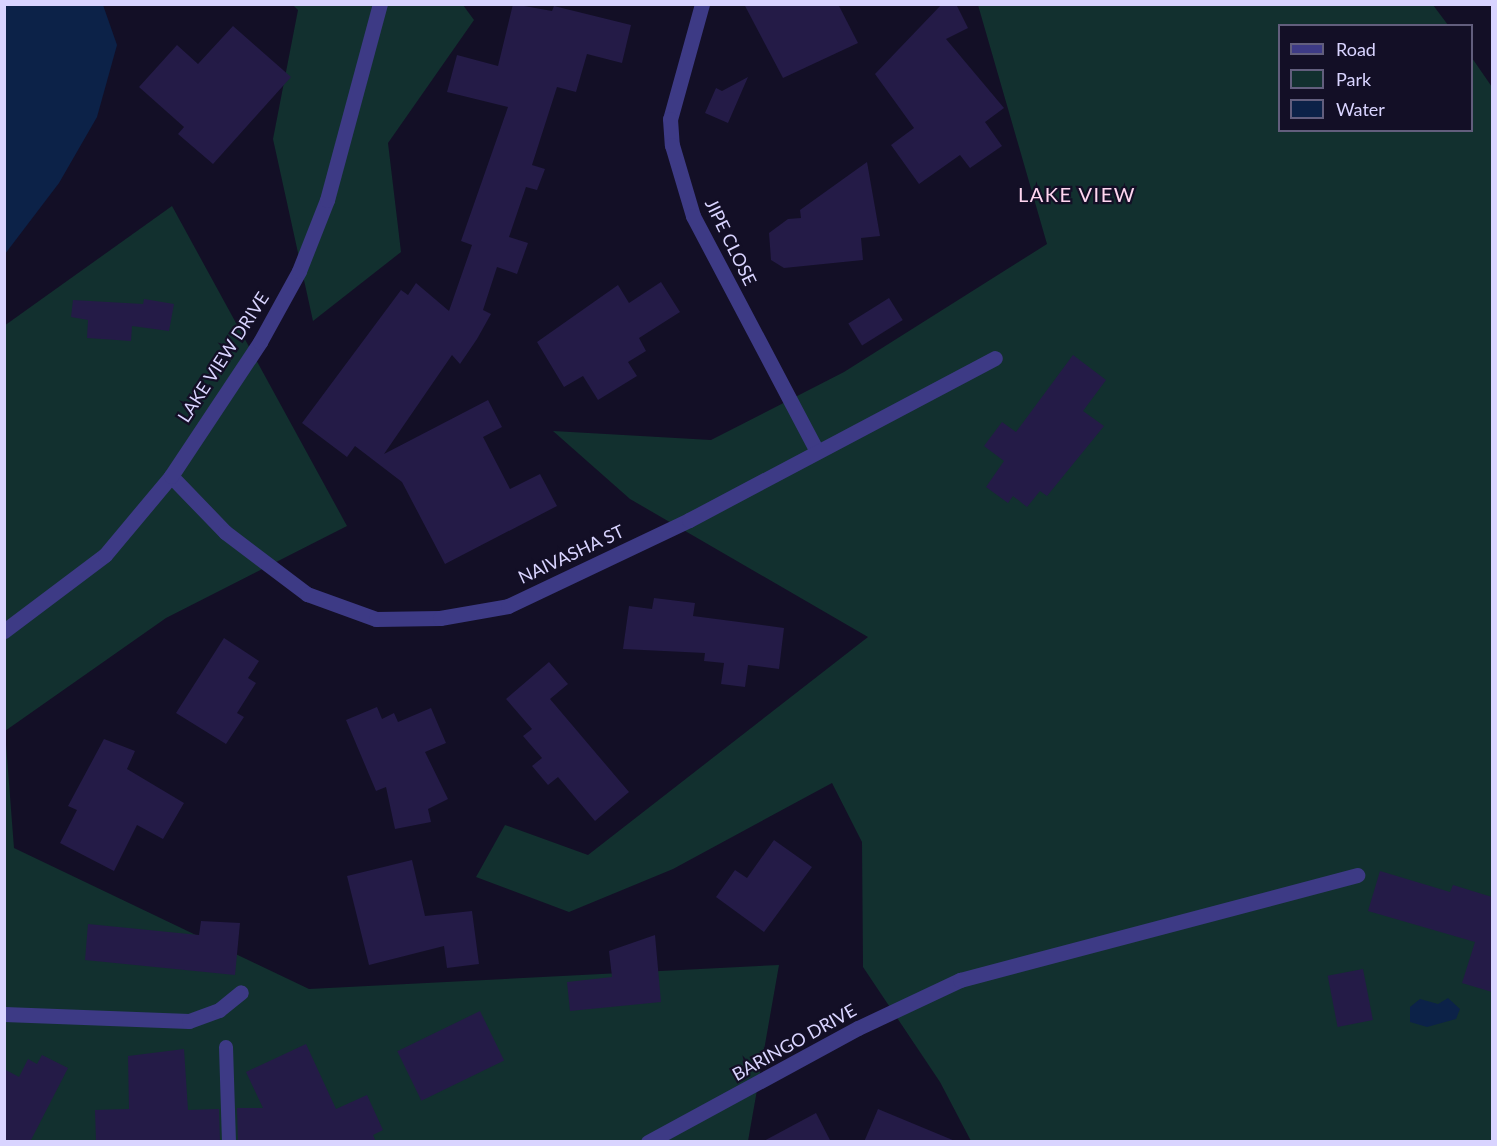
<!DOCTYPE html>
<html>
<head>
<meta charset="utf-8">
<style>
  body { margin:0 }
  #map { position:relative; width:1497px; height:1146px; overflow:hidden; background:#130f26; font-family:Lato,sans-serif }
  div>[style] { position:absolute }
  .green>* { inset:0; background:#12302f }
  .water>* { inset:0; background:#0c2248 }
  .building>* { inset:0; background:#241b47; transform-origin:0 0 }
  .service>* { height:14px; margin:-7px; padding:0 7px; transform-origin:7px; border-radius:7px; background:#3d3a85 }
  .minor>* { height:15px; margin:-7.5px; padding:0 7.5px; transform-origin:7.5px; border-radius:7.5px; background:#3d3a85 }
  span { translate:-50% -50%; white-space:nowrap; text-align:center; line-height:1.15; -webkit-text-stroke:4.5px #130f26; paint-order:stroke }
  .street-label { font-size:18px; color:#d9d4ff }
  .neighbourhood-label { font-size:20px; color:#ffd6f0; letter-spacing:1.5px }
  .frame { position:absolute; inset:0; border:6px solid #d9d4ff; pointer-events:none }
  .legend { position:absolute; left:1278px; top:24px; width:195px; height:108px; box-sizing:border-box; background:#130f26; border:2px solid #625e7d; margin:0; padding:8px 10px; list-style:none; font-size:18px; color:#d9d4ff }
  .legend li { display:flex; align-items:center; gap:12px; height:30px }
  .legend b { width:30px; border:2px solid #625e7d }
</style>
</head>
<body>
<div id="map">
  <div class="green">
    <i style="clip-path:polygon(293px 5px,463px 5px,474px 20px,388px 143px,401px 252px,313px 321px,273px 139px,298px 10px)"></i>
    <i style="clip-path:polygon(978px 5px,1433px 5px,1448px 25px,1280px 26px,1280px 130px,1472px 130px,1472px 58px,1492px 87px,1492px 1141px,971px 1141px,940px 1082px,863px 967px,862px 842px,832px 783px,673px 869px,569px 912px,476px 877px,505px 825px,588px 855px,868px 637px,630px 499px,553px 431px,711px 440px,844px 372px,1047px 244px)"></i>
    <i style="clip-path:polygon(172px 206px,347px 526px,166px 618px,5px 731px,14px 848px,309px 989px,779px 965px,748px 1141px,5px 1141px,4px 326px)"></i>
  </div>
  <div class="water">
    <i style="clip-path:polygon(5px 4px,103px 5px,117px 45px,97px 117px,59px 183px,5px 254px)"></i>
    <i style="clip-path:polygon(1448px 998px,1460px 1009px,1456px 1019px,1427px 1027px,1410px 1022px,1410px 1007px,1420px 999px,1438px 1004px)"></i>
  </div>
  <div class="building">
    <i style="clip-path:polygon(513px 4px,552px 11px,554px 6px,631px 25px,622px 63px,587px 54px,576px 92px,557px 87px,532px 165px,545px 169px,537px 190px,526px 187px,509px 237px,528px 243px,517px 274px,497px 267px,483px 310px,491px 314px,477px 339px,460px 364px,452px 355px,384px 454px,488px 400px,502px 427px,483px 437px,510px 489px,540px 474px,557px 506px,445px 564px,402px 482px,355px 446px,347px 457px,302px 423px,401px 290px,408px 295px,416px 283px,449px 311px,472px 245px,461px 241px,508px 107px,447px 92px,457px 55px,498px 66px)"></i>
    <i style="clip-path:polygon(744px 4px,838px 4px,858px 43px,783px 78px)"></i>
    <i style="clip-path:polygon(942px 4px,956px 4px,968px 28px,946px 39px,1004px 108px,985px 122px,1002px 146px,970px 168px,960px 155px,919px 184px,891px 145px,914px 128px,875px 74px)"></i>
    <i style="clip-path:polygon(233px 26px,291px 77px,213px 164px,178px 134px,184px 127px,139px 87px,177px 45px,198px 64px)"></i>
    <i style="clip-path:polygon(748px 77px,728px 123px,705px 113px,716px 88px,722px 91px)"></i>
    <i style="clip-path:polygon(867px 162px,880px 236px,861px 238px,863px 260px,784px 268px,771px 260px,769px 233px,788px 219px,801px 218px,800px 210px)"></i>
    <i style="clip-path:polygon(661px 282px,680px 312px,639px 338px,646px 351px,628px 362px,637px 376px,598px 400px,583px 376px,564px 387px,537px 342px,618px 285px,629px 303px)"></i>
    <i style="left:889px;top:298px;width:26px;height:48px;rotate:58deg"></i>
    <i style="clip-path:polygon(144px 299px,174px 304px,169px 331px,132px 326px,131px 341px,87px 338px,88px 320px,71px 317px,73px 300px,143px 304px)"></i>
    <i style="clip-path:polygon(1073px 355px,1106px 380px,1083px 411px,1104px 426px,1047px 496px,1040px 491px,1027px 507px,1013px 496px,1008px 503px,986px 487px,1004px 461px,984px 446px,1002px 422px,1016px 432px)"></i>
    <i style="clip-path:polygon(654px 598px,695px 603px,693px 616px,784px 628px,779px 669px,748px 665px,745px 687px,721px 684px,724px 663px,704px 661px,705px 653px,623px 649px,629px 606px,652px 609px)"></i>
    <i style="clip-path:polygon(224px 638px,259px 661px,248px 678px,256px 683px,237px 713px,244px 717px,226px 744px,176px 713px)"></i>
    <i style="clip-path:polygon(549px 662px,568px 684px,550px 699px,629px 792px,595px 821px,558px 777px,548px 785px,532px 766px,542px 758px,523px 736px,532px 729px,506px 699px)"></i>
    <i style="clip-path:polygon(377px 707px,382px 719px,394px 713px,398px 722px,431px 708px,446px 743px,425px 752px,448px 799px,428px 809px,431px 822px,395px 829px,386px 787px,376px 791px,346px 720px)"></i>
    <i style="clip-path:polygon(104px 739px,135px 751px,127px 769px,184px 803px,163px 839px,137px 825px,114px 871px,60px 843px,77px 810px,68px 806px)"></i>
    <i style="clip-path:polygon(774px 840px,812px 867px,764px 932px,716px 897px,735px 870px,747px 878px)"></i>
    <i style="clip-path:polygon(412px 860px,425px 916px,472px 911px,479px 964px,447px 968px,444px 946px,369px 965px,347px 876px)"></i>
    <i style="clip-path:polygon(1380px 871px,1450px 892px,1453px 885px,1492px 897px,1492px 992px,1462px 983px,1475px 942px,1368px 911px)"></i>
    <i style="clip-path:polygon(201px 921px,240px 923px,235px 975px,85px 960px,88px 924px,199px 935px)"></i>
    <i style="clip-path:polygon(655px 935px,661px 1002px,570px 1011px,567px 982px,612px 977px,609px 951px)"></i>
    <i style="left:1363px;top:969px;width:52px;height:36px;rotate:79deg"></i>
    <i style="left:480px;top:1011px;width:55px;height:92px;rotate:64deg"></i>
    <i style="clip-path:polygon(306px 1044px,336px 1109px,367px 1095px,383px 1130px,373px 1135px,376px 1142px,238px 1142px,237px 1108px,263px 1108px,246px 1072px)"></i>
    <i style="clip-path:polygon(184px 1049px,188px 1110px,219px 1109px,220px 1142px,96px 1141px,95px 1110px,129px 1109px,128px 1056px)"></i>
    <i style="clip-path:polygon(42px 1055px,68px 1068px,30px 1142px,4px 1142px,4px 1069px,19px 1077px,28px 1059px,37px 1064px)"></i>
    <i style="clip-path:polygon(878px 1109px,955px 1141px,955px 1142px,864px 1142px)"></i>
    <i style="clip-path:polygon(816px 1113px,831px 1142px,762px 1142px)"></i>
  </div>
  <div class="service">
    <i style="left:226px;top:1047px;width:95px;rotate:88.2deg"></i>
  </div>
  <div class="minor">
    <i style="left:702px;top:4px;width:119px;rotate:105.5deg"></i>
    <i style="left:670px;top:119px;width:26px;rotate:86deg"></i>
    <i style="left:672px;top:145px;width:74px;rotate:73.5deg"></i>
    <i style="left:693px;top:216px;width:263px;rotate:62.2deg"></i>
    <i style="left:171px;top:476px;width:78px;rotate:46deg"></i>
    <i style="left:225px;top:532px;width:103px;rotate:37.1deg"></i>
    <i style="left:307px;top:594px;width:73px;rotate:19.9deg"></i>
    <i style="left:376px;top:619px;width:64px;rotate:-0.9deg"></i>
    <i style="left:440px;top:618px;width:69px;rotate:-10deg"></i>
    <i style="left:508px;top:606px;width:200px;rotate:-25.4deg"></i>
    <i style="left:689px;top:520px;width:346px;rotate:-27.9deg"></i>
    <i style="left:4px;top:631px;width:126px;rotate:-37deg"></i>
    <i style="left:105px;top:555px;width:103px;rotate:-50.1deg"></i>
    <i style="left:171px;top:476px;width:161px;rotate:-56.4deg"></i>
    <i style="left:260px;top:342px;width:81px;rotate:-61.2deg"></i>
    <i style="left:299px;top:271px;width:76px;rotate:-68.5deg"></i>
    <i style="left:327px;top:200px;width:203px;rotate:-74.9deg"></i>
    <i style="left:4px;top:1014px;width:185px;rotate:2.2deg"></i>
    <i style="left:189px;top:1021px;width:32px;rotate:-20deg"></i>
    <i style="left:219px;top:1010px;width:28px;rotate:-39deg"></i>
    <i style="left:648px;top:1142px;width:239px;rotate:-28.5deg"></i>
    <i style="left:858px;top:1028px;width:113px;rotate:-25.2deg"></i>
    <i style="left:960px;top:980px;width:411px;rotate:-14.8deg"></i>
  </div>
  <div class="street-label">
    <span style="left:731px;top:242px;rotate:64deg">JIPE CLOSE</span>
    <span style="left:223px;top:357px;rotate:-57deg">LAKE VIEW DRIVE</span>
    <span style="left:571px;top:554px;rotate:-25deg">NAIVASHA ST</span>
    <span style="left:794px;top:1042px;rotate:-29deg">BARINGO DRIVE</span>
  </div>
  <div class="neighbourhood-label">
    <span style="left:1077px;top:194px">LAKE VIEW</span>
  </div>
  <div class="frame"></div>
  <ul class="legend">
  <li><b style="height:8px;background:#3d3a85"></b>Road</li>
  <li><b style="height:16px;background:#12302f"></b>Park</li>
  <li><b style="height:16px;background:#0c2248"></b>Water</li>
  </ul>
</div>
</body>
</html>
